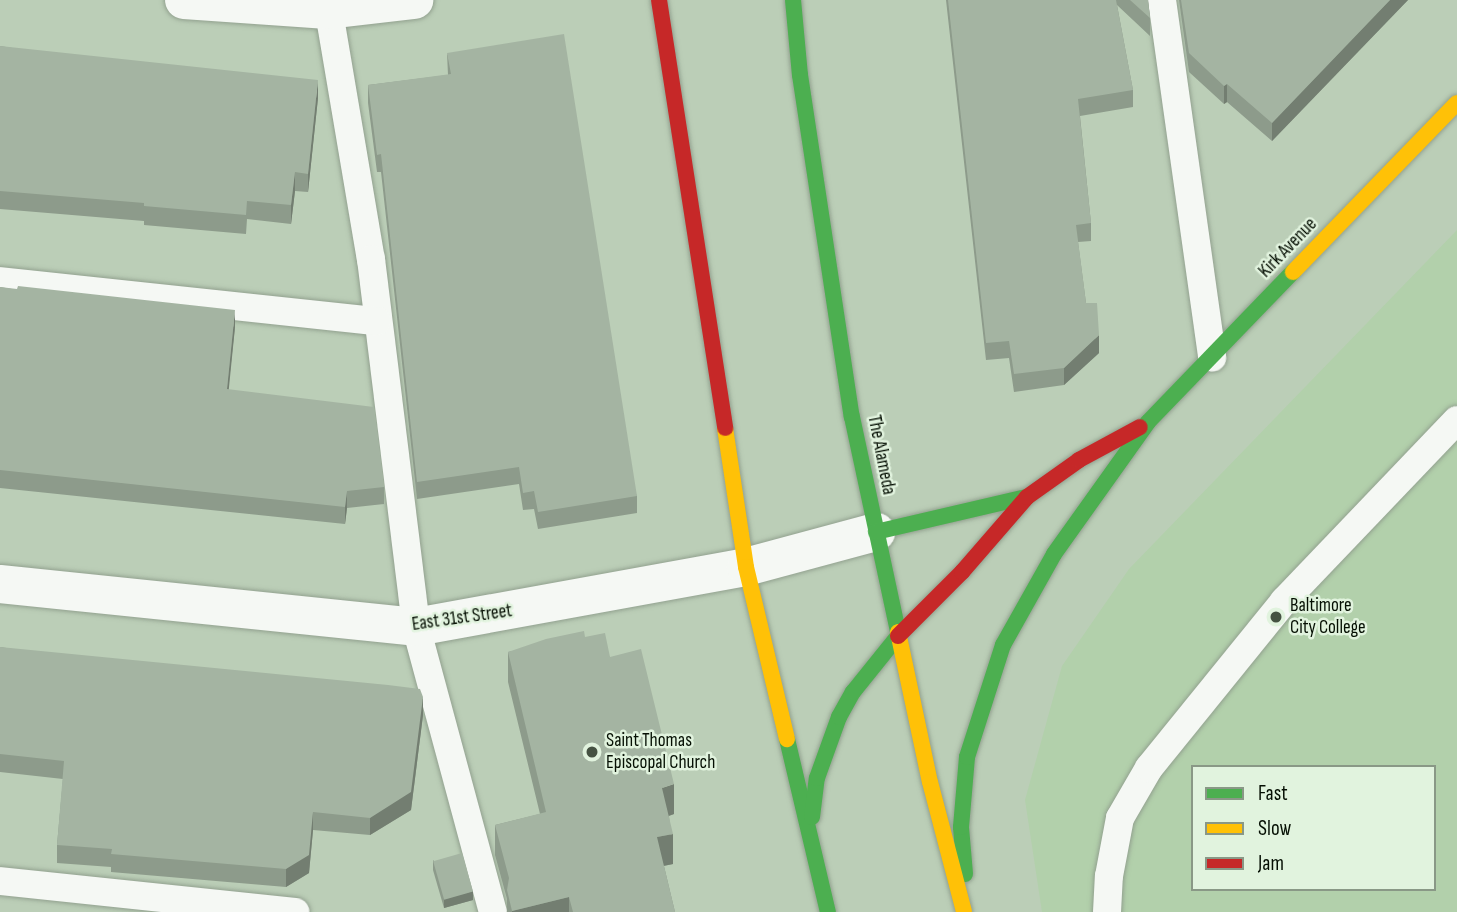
<!DOCTYPE html>
<html>
<head>
<meta charset="utf-8">
<style>
  body { margin:0 }
  #map { position:relative; width:1457px; height:912px; overflow:hidden; background:#bbceb7; font-family:"Sofia Sans Condensed",sans-serif }
  div>[style] { position:absolute }
  .built>* { inset:0; background:#b2d0ab }
  .roads { filter:drop-shadow(0 0 2px #92a18f) drop-shadow(0 0 2px #92a18f) }
  .lane>* { height:28px; margin:-14px; padding:0 14px; transform-origin:14px; border-radius:14px; background:#f5f8f4 }
  .street>* { height:38px; margin:-19px; padding:0 19px; transform-origin:19px; border-radius:19px; background:#f5f8f4 }
  .fast>* { height:16px; margin:-8px; padding:0 8px; transform-origin:8px; border-radius:8px; background:#4caf50 }
  .slow>* { height:16px; margin:-8px; padding:0 8px; transform-origin:8px; border-radius:8px; background:#ffc107 }
  .jam>* { height:16px; margin:-8px; padding:0 8px; transform-origin:8px; border-radius:8px; background:#c62828 }
  .wall>* { inset:0; background:#8d9b8b }
  .shaded-wall>* { inset:0; background:#737e71 }
  .building>* { inset:0; background:#a4b4a2; transform-origin:0 0 }
  .dots>* { width:19px; height:19px; translate:-50% -50%; box-sizing:border-box; border:4px solid #e1f3de; border-radius:50% }
  span { translate:-50% -50%; white-space:nowrap; text-align:center; line-height:1.15; -webkit-text-stroke:5px #e1f3de; paint-order:stroke }
  .street-label { font-size:19px; color:#050f03 }
  .poi-label { font-size:19px; color:#050f03 }
  .left { translate:0 -50%; text-align:left }
  .legend { position:absolute; left:1191px; top:765px; width:245px; height:126px; box-sizing:border-box; background:#e1f3de; border:2px solid #899886; margin:0; padding:9px 12px; list-style:none; font-size:21px; color:#050f03 }
  .legend li { display:flex; align-items:center; gap:14px; height:35px }
  .legend b { width:35px; border:2px solid #899886 }
</style>
</head>
<body>
<div id="map">
  <div class="built">
    <i style="clip-path:polygon(evenodd,1457px 230px,1457px 912px,1042px 912px,1025px 800px,1062px 666px,1129px 569px,1457px 230px,1193px 767px,1434px 767px,1434px 889px,1193px 889px,1193px 767px)"></i>
  </div>
  <div class="roads">
    <div class="lane">
      <i style="left:327px;top:0;width:263px;rotate:80.4deg"></i>
      <i style="left:371px;top:259px;width:371px;rotate:83deg"></i>
      <i style="left:416px;top:627px;width:295px;rotate:74.9deg"></i>
      <i style="left:1162px;top:0;width:361px;rotate:82deg"></i>
      <i style="left:0;top:281px;width:379px;rotate:6.1deg"></i>
      <i style="left:0;top:881px;width:297px;rotate:6deg"></i>
      <i style="left:1107px;top:912px;width:36px;rotate:-87deg"></i>
      <i style="left:1109px;top:876px;width:59px;rotate:-79.3deg"></i>
      <i style="left:1120px;top:818px;width:58px;rotate:-59.9deg"></i>
      <i style="left:1149px;top:768px;width:215px;rotate:-51deg"></i>
      <i style="left:1284px;top:601px;width:250px;rotate:-46.3deg"></i>
    </div>
    <div class="street">
      <i style="left:184px;top:0;width:144px;rotate:4deg"></i>
      <i style="left:328px;top:10px;width:87px;rotate:-6.6deg"></i>
      <i style="left:0;top:584px;width:418px;rotate:5.9deg"></i>
      <i style="left:416px;top:627px;width:335px;rotate:-10.3deg"></i>
      <i style="left:746px;top:567px;width:135px;rotate:-15.1deg"></i>
    </div>
    <div class="fast">
      <i style="left:793px;top:0;width:75px;rotate:84.7deg"></i>
      <i style="left:800px;top:75px;width:346px;rotate:81.4deg"></i>
      <i style="left:852px;top:417px;width:220px;rotate:77.9deg"></i>
      <i style="left:876px;top:532px;width:155px;rotate:-13.1deg"></i>
      <i style="left:787px;top:739px;width:178px;rotate:76.7deg"></i>
      <i style="left:812px;top:817px;width:39px;rotate:-83deg"></i>
      <i style="left:817px;top:778px;width:65px;rotate:-70.2deg"></i>
      <i style="left:839px;top:717px;width:29px;rotate:-61deg"></i>
      <i style="left:853px;top:692px;width:72px;rotate:-51.2deg"></i>
      <i style="left:965px;top:874px;width:47px;rotate:-94.9deg"></i>
      <i style="left:961px;top:827px;width:70px;rotate:-85.1deg"></i>
      <i style="left:967px;top:757px;width:118px;rotate:-72.2deg"></i>
      <i style="left:1003px;top:645px;width:104px;rotate:-60.7deg"></i>
      <i style="left:1054px;top:554px;width:162px;rotate:-54.5deg"></i>
      <i style="left:1148px;top:422px;width:209px;rotate:-46deg"></i>
    </div>
    <div class="slow">
      <i style="left:1293px;top:272px;width:235px;rotate:-45.9deg"></i>
      <i style="left:725px;top:428px;width:141px;rotate:81.4deg"></i>
      <i style="left:746px;top:567px;width:177px;rotate:76.6deg"></i>
      <i style="left:898px;top:632px;width:153px;rotate:78deg"></i>
      <i style="left:930px;top:782px;width:134px;rotate:75.3deg"></i>
    </div>
    <div class="jam">
      <i style="left:659px;top:0;width:433px;rotate:81.2deg"></i>
      <i style="left:898px;top:636px;width:91px;rotate:-45deg"></i>
      <i style="left:962px;top:572px;width:99px;rotate:-49.1deg"></i>
      <i style="left:1027px;top:497px;width:64px;rotate:-35.4deg"></i>
      <i style="left:1079px;top:460px;width:69px;rotate:-28.4deg"></i>
    </div>
  </div>
  <div class="wall">
    <i style="clip-path:polygon(946px 0,1148px 0,1150px 18px,1150px 36px,1117px 5px,1133px 90px,1133px 107px,1080px 116px,1091px 223px,1091px 241px,1078px 242px,1086px 303px,1099px 353px,1064px 385px,1014px 392px,1009px 358px,986px 360px)"></i>
    <i style="clip-path:polygon(1179px 0,1408px 0,1272px 141px,1227px 102px,1224px 104px,1189px 72px)"></i>
    <i style="clip-path:polygon(0 46px,318px 98px,308px 192px,295px 191px,291px 224px,247px 219px,246px 234px,144px 225px,144px 221px,0 209px)"></i>
    <i style="clip-path:polygon(447px 53px,637px 496px,637px 513px,538px 529px,534px 509px,523px 510px,519px 484px,417px 499px,381px 172px,377px 172px,368px 103px,368px 85px,448px 75px)"></i>
    <i style="clip-path:polygon(0 287px,235px 327px,228px 390px,384px 487px,384px 504px,347px 508px,345px 524px,0 488px)"></i>
    <i style="clip-path:polygon(585px 637px,610px 657px,674px 814px,669px 816px,673px 864px,664px 866px,675px 912px,507px 912px,507px 899px,495px 855px,495px 825px,540px 814px,508px 682px,508px 652px)"></i>
    <i style="clip-path:polygon(0 647px,423px 715px,411px 810px,370px 835px,313px 830px,309px 873px,286px 887px,111px 872px,111px 867px,57px 863px,57px 845px,63px 779px,0 772px)"></i>
    <i style="clip-path:polygon(433px 860px,473px 900px,444px 908px,433px 870px)"></i>
  </div>
  <div class="shaded-wall">
    <i style="clip-path:polygon(1390px 0,1408px 0,1272px 141px,1272px 123px)"></i>
    <i style="clip-path:polygon(318px 80px,318px 98px,308px 192px,308px 174px)"></i>
    <i style="clip-path:polygon(1227px 84px,1227px 102px,1224px 104px,1224px 86px)"></i>
    <i style="clip-path:polygon(295px 172px,295px 191px,291px 224px,291px 205px)"></i>
    <i style="clip-path:polygon(235px 310px,235px 327px,227px 407px,227px 389px)"></i>
    <i style="clip-path:polygon(1099px 335px,1099px 353px,1064px 385px,1064px 368px)"></i>
    <i style="clip-path:polygon(347px 491px,347px 508px,345px 524px,345px 507px)"></i>
    <i style="clip-path:polygon(423px 697px,423px 715px,411px 810px,370px 835px,370px 818px)"></i>
    <i style="clip-path:polygon(674px 784px,674px 814px,662px 818px,662px 788px)"></i>
    <i style="clip-path:polygon(313px 812px,313px 830px,309px 873px,286px 887px,286px 869px)"></i>
    <i style="clip-path:polygon(673px 834px,673px 864px,657px 867px,657px 837px)"></i>
    <i style="clip-path:polygon(473px 891px,473px 900px,444px 908px,444px 898px)"></i>
    <i style="clip-path:polygon(569px 897px,569px 912px,512px 912px,512px 911px)"></i>
  </div>
  <div class="building">
    <i style="clip-path:polygon(948px 0,1116px 0,1133px 90px,1078px 99px,1091px 223px,1076px 225px,1086px 303px,1097px 303px,1099px 335px,1064px 368px,1014px 374px,1009px 341px,986px 343px)"></i>
    <i style="clip-path:polygon(1130px 0,1148px 0,1150px 18px)"></i>
    <i style="clip-path:polygon(1181px 0,1390px 0,1272px 123px,1227px 84px,1224px 86px,1189px 53px)"></i>
    <i style="clip-path:polygon(564px 34px,637px 496px,538px 512px,534px 491px,523px 493px,519px 467px,417px 482px,381px 154px,377px 155px,368px 85px,451px 74px,447px 53px)"></i>
    <i style="clip-path:polygon(0 46px,318px 80px,308px 174px,295px 172px,291px 205px,247px 201px,246px 215px,144px 206px,144px 203px,0 191px)"></i>
    <i style="clip-path:polygon(18px 286px,235px 310px,227px 389px,374px 407px,384px 487px,347px 491px,345px 507px,0 470px,0 287px,17px 289px)"></i>
    <i style="clip-path:polygon(584px 631px,585px 637px,605px 633px,610px 657px,641px 649px,674px 784px,662px 788px,673px 834px,657px 837px,675px 912px,573px 912px,569px 897px,512px 911px,507px 890px,509px 878px,495px 825px,546px 812px,508px 652px,546px 639px)"></i>
    <i style="clip-path:polygon(0 647px,388px 685px,420px 689px,423px 697px,411px 792px,370px 818px,313px 812px,309px 855px,286px 869px,111px 854px,112px 849px,57px 845px,64px 761px,0 754px)"></i>
    <i style="left:462px;top:853px;width:40px;height:30px;rotate:74deg"></i>
  </div>
  <div class="dots">
    <i style="left:1276px;top:617px;background:#455242"></i>
    <i style="left:592px;top:752px;background:#455242"></i>
  </div>
  <div class="street-label">
    <span style="left:1288px;top:248px;rotate:-46deg">Kirk Avenue</span>
    <span style="left:881px;top:455px;rotate:79deg">The Alameda</span>
    <span style="left:462px;top:618px;rotate:-8deg">East 31st Street</span>
  </div>
  <div class="poi-label">
    <span class="left" style="left:1290px;top:617px">Baltimore<br>City College</span>
    <span class="left" style="left:606px;top:752px">Saint Thomas<br>Episcopal Church</span>
  </div>
  <ul class="legend">
  <li><b style="height:9px;background:#4caf50"></b>Fast</li>
  <li><b style="height:9px;background:#ffc107"></b>Slow</li>
  <li><b style="height:9px;background:#c62828"></b>Jam</li>
  </ul>
</div>
</body>
</html>
